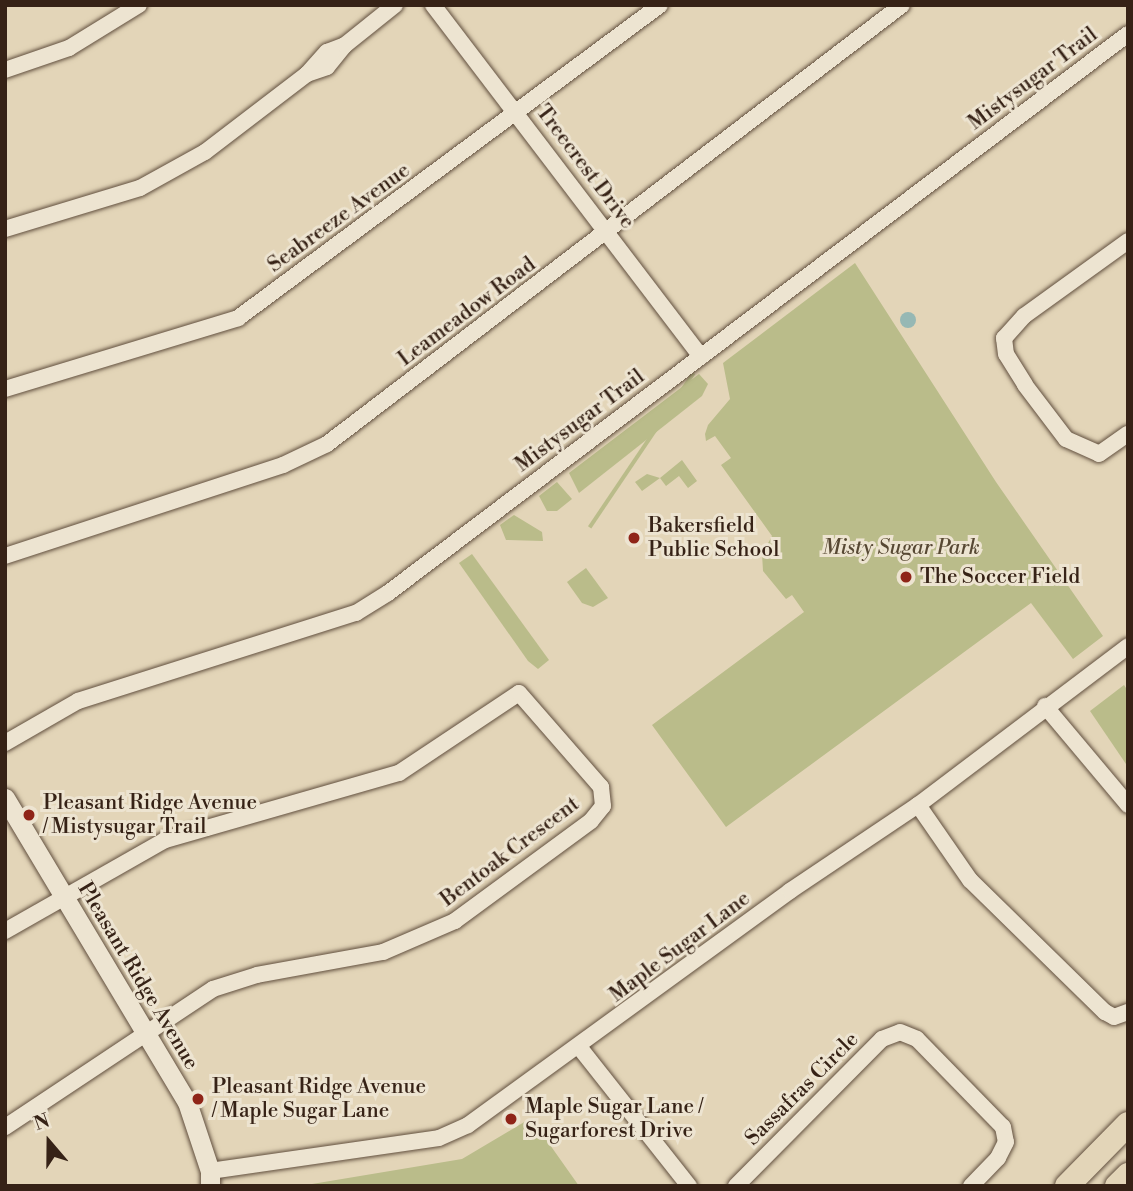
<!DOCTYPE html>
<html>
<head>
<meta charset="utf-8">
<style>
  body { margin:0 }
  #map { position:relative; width:1133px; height:1191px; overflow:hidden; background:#e3d5b8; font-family:"Libre Bodoni",serif }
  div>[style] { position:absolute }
  .green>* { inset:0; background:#babc8a; transform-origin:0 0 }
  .water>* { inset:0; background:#96b8b4 }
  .round { border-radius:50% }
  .roads { filter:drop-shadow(0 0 2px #614f3e) drop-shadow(0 0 2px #614f3e) }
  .minor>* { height:16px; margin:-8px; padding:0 8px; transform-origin:8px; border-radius:8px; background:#ede4d1 }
  .tertiary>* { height:19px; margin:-9.5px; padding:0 9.5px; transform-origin:9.5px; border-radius:9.5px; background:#ede4d1 }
  .primary>* { height:24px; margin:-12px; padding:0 12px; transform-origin:12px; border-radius:12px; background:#e3d5b8 }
  .dots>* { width:19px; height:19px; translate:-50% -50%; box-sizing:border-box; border:4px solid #ede4d1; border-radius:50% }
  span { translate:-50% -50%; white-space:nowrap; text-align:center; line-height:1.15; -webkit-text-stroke:6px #ede4d1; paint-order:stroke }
  .street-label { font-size:21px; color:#362216 }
  .poi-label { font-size:21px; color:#362216 }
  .left { translate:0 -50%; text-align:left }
  .park-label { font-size:21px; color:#574833; font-style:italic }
  .frame { position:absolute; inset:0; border:7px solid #362216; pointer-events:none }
  .north { position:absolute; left:14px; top:1107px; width:70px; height:70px; -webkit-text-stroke:5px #ede4d1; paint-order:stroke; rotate:340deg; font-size:19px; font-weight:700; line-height:28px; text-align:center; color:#362216 }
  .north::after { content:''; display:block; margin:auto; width:24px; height:32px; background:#362216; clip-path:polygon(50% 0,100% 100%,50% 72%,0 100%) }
</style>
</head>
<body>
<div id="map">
  <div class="green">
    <i style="clip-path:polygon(855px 263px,996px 482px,1103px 636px,1073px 659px,1031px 603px,726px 827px,652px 725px,804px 612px,792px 595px,786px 599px,763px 571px,762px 554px,772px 536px,721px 465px,731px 458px,715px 436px,706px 441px,705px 434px,708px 425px,730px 399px,723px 363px)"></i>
    <i style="left:692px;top:372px;width:4px;height:186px;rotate:34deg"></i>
    <i style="clip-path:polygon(699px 374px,708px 384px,702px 396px,579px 493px,569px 473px)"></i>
    <i style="clip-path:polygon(682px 460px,697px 481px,688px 488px,679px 476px,666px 486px,660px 478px,642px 491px,635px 482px,647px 474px,660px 478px)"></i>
    <i style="clip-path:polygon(557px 482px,572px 499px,557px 511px,547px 511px,539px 496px)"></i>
    <i style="clip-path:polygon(514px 515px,542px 532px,543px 541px,506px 540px,500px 525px)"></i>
    <i style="clip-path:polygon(472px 554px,549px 660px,538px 669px,528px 661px,459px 563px)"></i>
    <i style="clip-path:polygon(586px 568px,608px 598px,593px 607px,582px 603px,567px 582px)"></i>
    <i style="clip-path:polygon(1124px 685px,1128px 691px,1126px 764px,1090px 711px)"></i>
    <i style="clip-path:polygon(531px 1118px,579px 1186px,300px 1186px,462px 1159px)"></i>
  </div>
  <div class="water">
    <i class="round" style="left:900px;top:312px;width:16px;height:16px"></i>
  </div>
  <div class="roads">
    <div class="minor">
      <i style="left:433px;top:5px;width:442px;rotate:52.7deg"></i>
      <i style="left:5px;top:70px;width:68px;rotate:-19deg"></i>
      <i style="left:69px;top:48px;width:82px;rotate:-31.6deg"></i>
      <i style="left:307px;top:74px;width:21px;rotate:-19deg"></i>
      <i style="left:327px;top:67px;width:28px;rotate:-51deg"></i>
      <i style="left:5px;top:229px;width:141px;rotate:-16.9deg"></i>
      <i style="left:140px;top:188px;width:74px;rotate:-29deg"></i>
      <i style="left:205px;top:152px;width:128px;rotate:-37.4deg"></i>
      <i style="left:307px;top:74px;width:30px;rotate:-48deg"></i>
      <i style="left:327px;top:52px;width:19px;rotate:-21deg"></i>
      <i style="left:345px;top:45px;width:64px;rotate:-38.7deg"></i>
      <i style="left:1128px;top:241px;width:128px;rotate:144.2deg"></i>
      <i style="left:1024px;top:316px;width:30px;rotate:132deg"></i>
      <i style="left:1004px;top:338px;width:16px;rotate:83deg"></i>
      <i style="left:1006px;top:354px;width:36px;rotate:58deg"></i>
      <i style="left:1025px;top:385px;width:68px;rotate:52.8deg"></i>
      <i style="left:1066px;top:439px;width:36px;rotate:24deg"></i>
      <i style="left:1099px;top:454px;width:35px;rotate:-35deg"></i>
      <i style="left:5px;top:389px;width:244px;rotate:-16.9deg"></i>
      <i style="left:238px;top:318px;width:525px;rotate:-36.56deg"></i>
      <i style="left:5px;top:556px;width:293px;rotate:-18.1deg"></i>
      <i style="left:283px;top:465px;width:49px;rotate:-25.5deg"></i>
      <i style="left:327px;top:444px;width:723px;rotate:-37.36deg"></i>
      <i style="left:1045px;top:706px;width:129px;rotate:50deg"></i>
      <i style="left:5px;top:743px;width:84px;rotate:-29.9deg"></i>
      <i style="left:78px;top:701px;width:292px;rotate:-17.6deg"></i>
      <i style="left:356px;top:613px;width:38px;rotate:-32deg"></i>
      <i style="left:388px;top:593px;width:927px;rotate:-37.07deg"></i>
      <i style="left:918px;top:805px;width:91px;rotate:55.3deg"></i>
      <i style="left:970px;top:880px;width:189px;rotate:44.4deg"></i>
      <i style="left:1105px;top:1012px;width:10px;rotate:29deg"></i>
      <i style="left:1114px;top:1017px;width:15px;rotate:-20deg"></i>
      <i style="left:5px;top:931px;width:184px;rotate:-29.6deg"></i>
      <i style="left:165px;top:840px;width:243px;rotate:-16deg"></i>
      <i style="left:399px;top:773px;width:144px;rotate:-33.7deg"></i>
      <i style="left:519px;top:693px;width:125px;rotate:48.9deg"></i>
      <i style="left:601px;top:787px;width:19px;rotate:84deg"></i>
      <i style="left:603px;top:806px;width:19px;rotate:129deg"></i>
      <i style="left:591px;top:821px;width:169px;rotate:143.7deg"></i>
      <i style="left:455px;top:921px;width:78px;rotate:156.7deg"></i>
      <i style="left:383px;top:952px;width:128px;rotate:169.7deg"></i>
      <i style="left:257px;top:975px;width:46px;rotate:162.3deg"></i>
      <i style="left:213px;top:989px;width:250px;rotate:146.4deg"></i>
      <i style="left:580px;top:1048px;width:176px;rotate:51.7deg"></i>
      <i style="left:210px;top:1171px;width:231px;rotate:-8.2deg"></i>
      <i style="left:439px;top:1138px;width:32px;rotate:-24deg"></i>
      <i style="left:468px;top:1125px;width:398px;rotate:-36deg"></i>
      <i style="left:790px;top:891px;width:154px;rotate:-33.9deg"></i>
      <i style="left:918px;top:805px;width:263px;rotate:-37.1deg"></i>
      <i style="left:736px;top:1186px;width:207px;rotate:-45.2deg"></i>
      <i style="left:882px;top:1039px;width:19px;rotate:-21deg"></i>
      <i style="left:900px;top:1032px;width:18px;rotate:22deg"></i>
      <i style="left:917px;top:1039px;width:123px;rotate:45.7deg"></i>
      <i style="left:1003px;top:1127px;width:15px;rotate:79deg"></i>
      <i style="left:1006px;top:1142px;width:18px;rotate:117deg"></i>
      <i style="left:998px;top:1158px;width:39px;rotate:134deg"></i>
    </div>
    <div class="tertiary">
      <i style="left:5px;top:798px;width:354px;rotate:59.1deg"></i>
      <i style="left:187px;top:1102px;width:73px;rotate:71.6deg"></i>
      <i style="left:210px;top:1171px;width:15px;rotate:90deg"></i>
    </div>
    <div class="primary">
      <i style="left:1067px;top:1186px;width:87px;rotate:-45.5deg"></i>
      <i style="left:1117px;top:1186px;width:16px;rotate:-45deg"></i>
    </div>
  </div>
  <div class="dots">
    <i style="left:634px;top:538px;background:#8f2418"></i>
    <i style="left:906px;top:577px;background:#8f2418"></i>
    <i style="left:29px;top:815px;background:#8f2418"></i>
    <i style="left:198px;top:1099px;background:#8f2418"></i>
    <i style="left:511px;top:1119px;background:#8f2418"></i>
  </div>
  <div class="street-label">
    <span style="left:1033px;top:79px;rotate:-37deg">Mistysugar Trail</span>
    <span style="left:585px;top:167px;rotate:53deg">Treecrest Drive</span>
    <span style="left:339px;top:218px;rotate:-36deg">Seabreeze Avenue</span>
    <span style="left:467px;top:312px;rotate:-37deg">Leameadow Road</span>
    <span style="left:580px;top:421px;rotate:-37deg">Mistysugar Trail</span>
    <span style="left:510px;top:852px;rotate:-37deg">Bentoak Crescent</span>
    <span style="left:680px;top:947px;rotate:-37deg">Maple Sugar Lane</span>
    <span style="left:138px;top:976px;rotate:59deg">Pleasant Ridge Avenue</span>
    <span style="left:802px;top:1089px;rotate:-45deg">Sassafras Circle</span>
  </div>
  <div class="poi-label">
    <span class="left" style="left:648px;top:538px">Bakersfield<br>Public School</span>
    <span class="left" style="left:920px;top:577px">The Soccer Field</span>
    <span class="left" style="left:43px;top:815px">Pleasant Ridge Avenue<br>/ Mistysugar Trail</span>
    <span class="left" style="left:212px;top:1099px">Pleasant Ridge Avenue<br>/ Maple Sugar Lane</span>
    <span class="left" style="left:525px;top:1119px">Maple Sugar Lane /<br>Sugarforest Drive</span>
  </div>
  <div class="park-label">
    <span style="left:901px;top:548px">Misty Sugar Park</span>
  </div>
  <div class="frame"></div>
  <div class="north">N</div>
</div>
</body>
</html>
